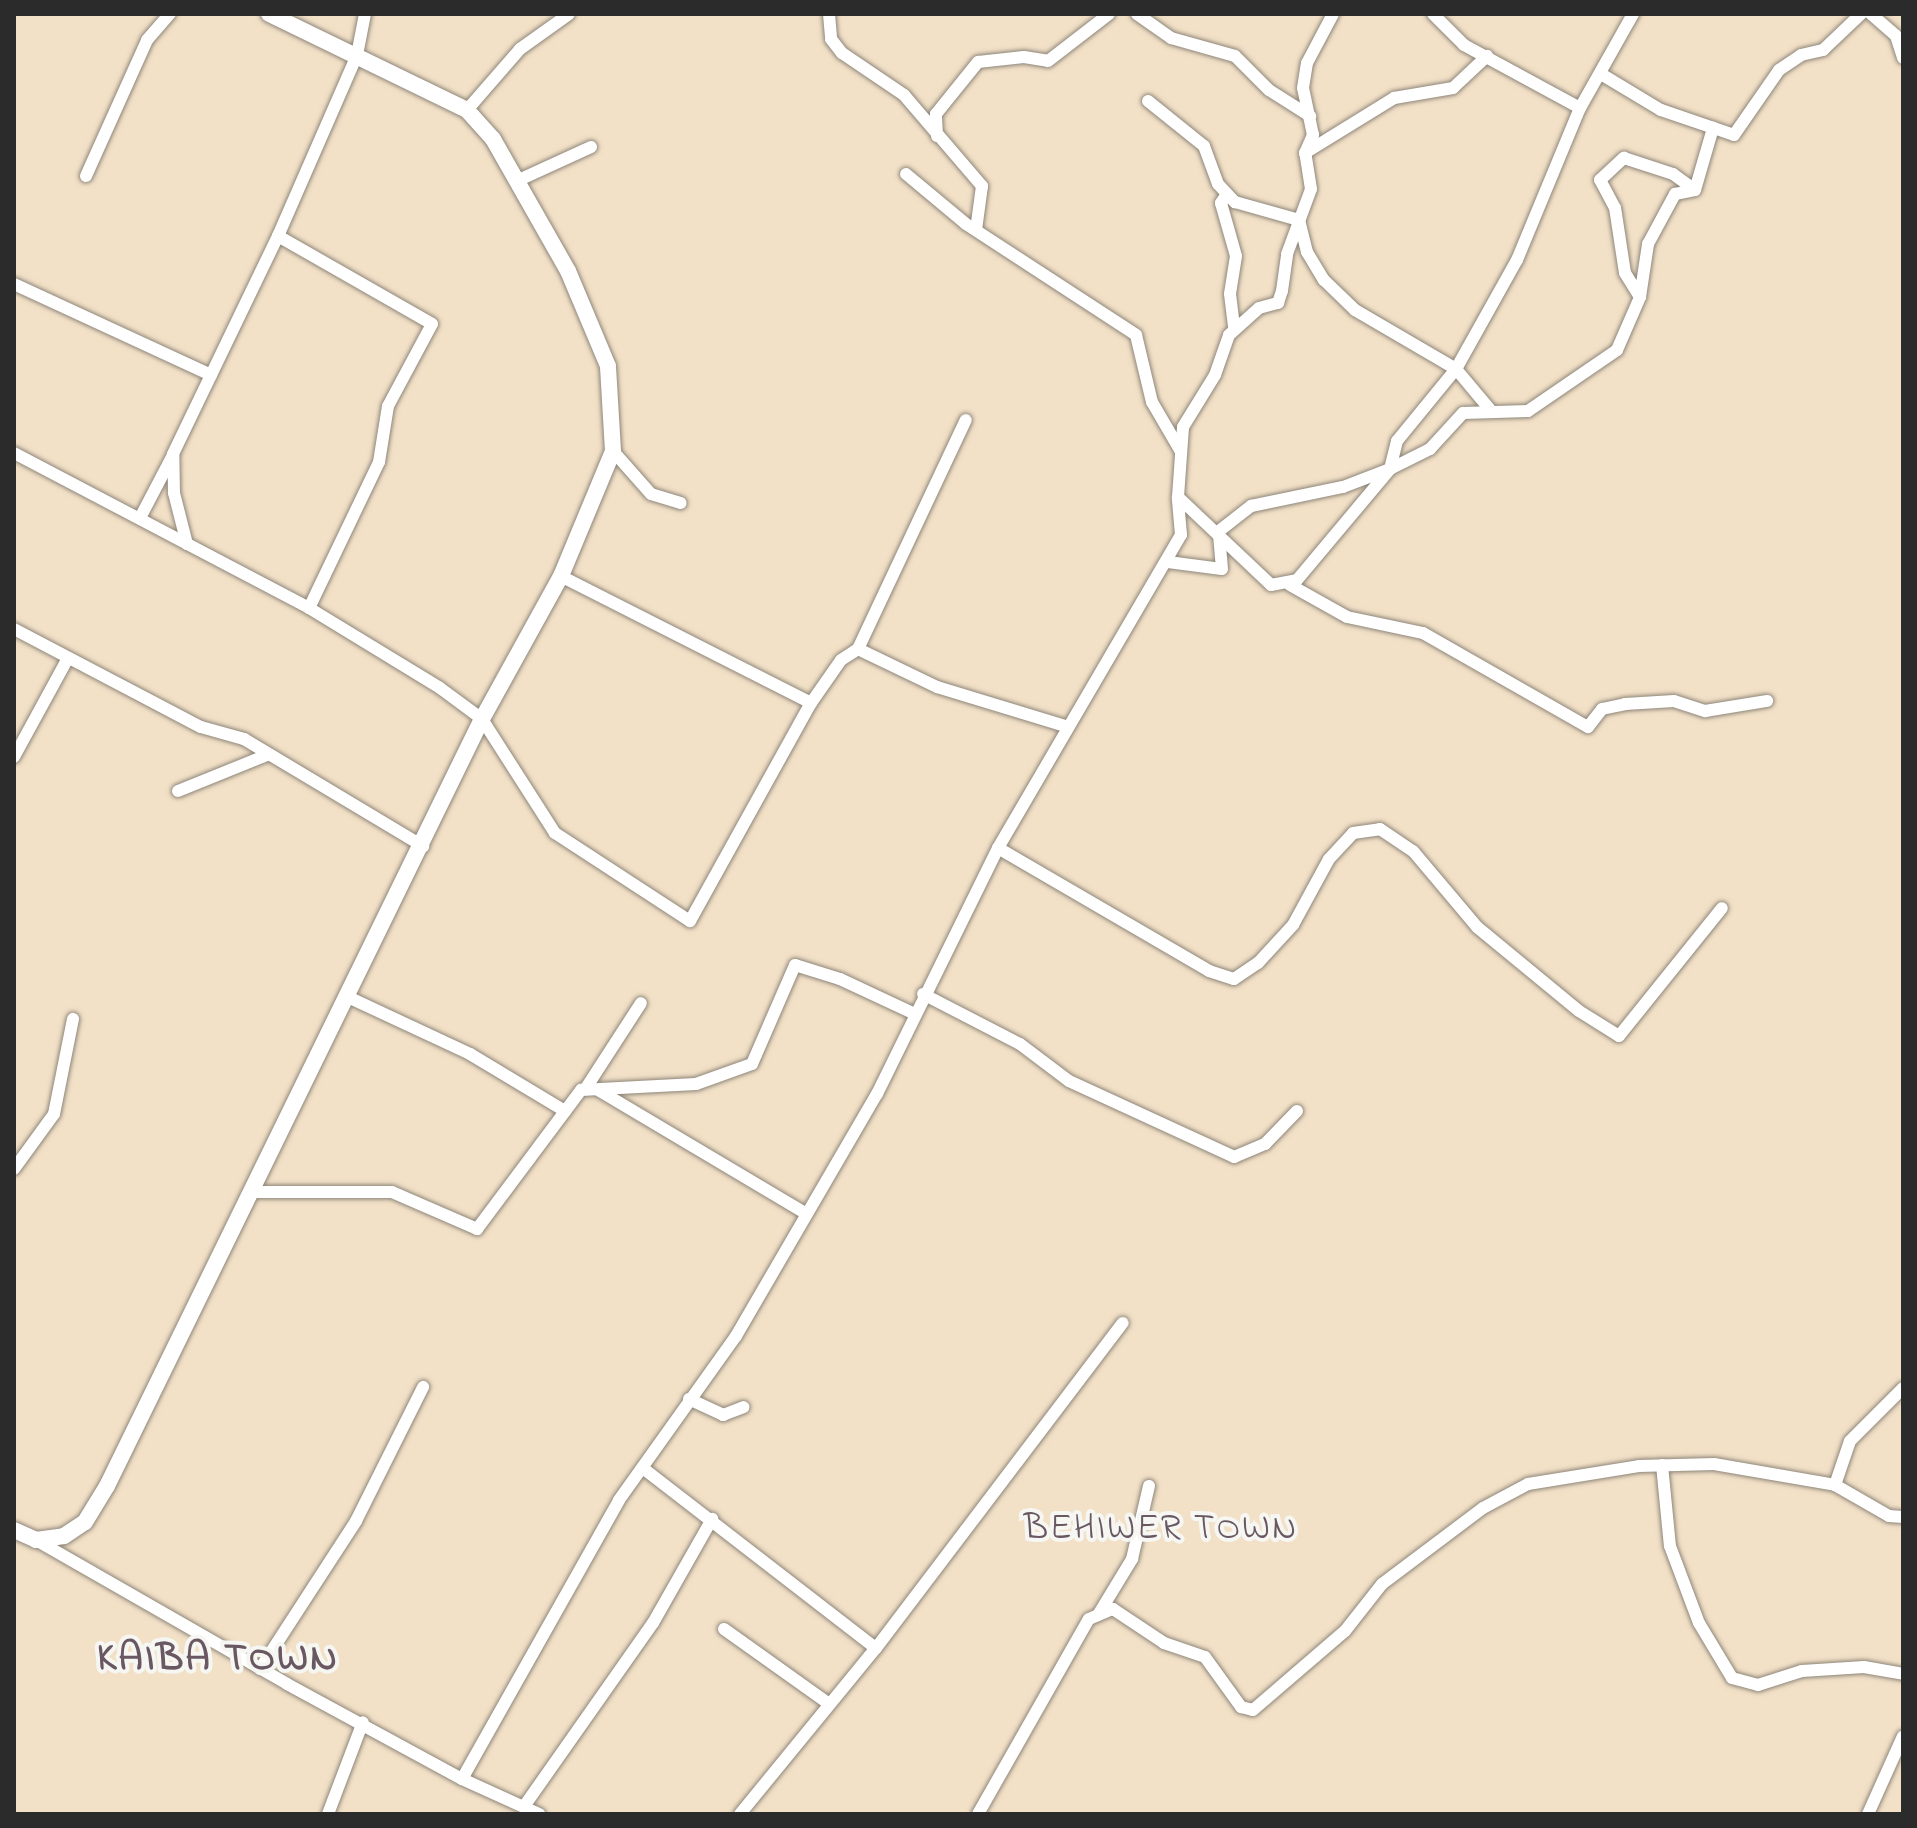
<!DOCTYPE html>
<html>
<head>
<meta charset="utf-8">
<style>
  body { margin:0 }
  #map { position:relative; width:1917px; height:1828px; overflow:hidden; background:#f2e0c7; font-family:"Indie Flower",sans-serif }
  div>[style] { position:absolute }
  .roads { filter:drop-shadow(0 0 2px #8e8679) drop-shadow(0 0 2px #8e8679) }
  .street>* { height:12px; margin:-6px; padding:0 6px; transform-origin:6px; border-radius:6px; background:#fff }
  .secondary>* { height:16px; margin:-8px; padding:0 8px; transform-origin:8px; border-radius:8px; background:#fff }
  span { translate:-50% -50%; white-space:nowrap; text-align:center; line-height:1.15; -webkit-text-stroke:8px #f6f6f2; paint-order:stroke }
  .quarter-label { font-size:36px; color:#695862; letter-spacing:2px }
  .district-label { font-size:40px; color:#695862; font-weight:700; letter-spacing:2px }
  .frame { position:absolute; inset:0; border:16px solid #2b2b2b; pointer-events:none }
</style>
</head>
<body>
<div id="map">
  <div class="roads">
    <div class="street">
      <i style="left:829px;top:14px;width:25px;rotate:85deg"></i>
      <i style="left:831px;top:39px;width:18px;rotate:52deg"></i>
      <i style="left:842px;top:53px;width:75px;rotate:34.1deg"></i>
      <i style="left:904px;top:95px;width:120px;rotate:49.4deg"></i>
      <i style="left:982px;top:186px;width:44px;rotate:97.8deg"></i>
      <i style="left:1137px;top:14px;width:42px;rotate:35.2deg"></i>
      <i style="left:1171px;top:38px;width:66px;rotate:15.7deg"></i>
      <i style="left:1235px;top:56px;width:48px;rotate:45deg"></i>
      <i style="left:1269px;top:90px;width:49px;rotate:32.4deg"></i>
      <i style="left:1433px;top:14px;width:44px;rotate:45deg"></i>
      <i style="left:1464px;top:45px;width:132px;rotate:28.5deg"></i>
      <i style="left:1871px;top:14px;width:33px;rotate:41deg"></i>
      <i style="left:1896px;top:36px;width:23px;rotate:72deg"></i>
      <i style="left:1601px;top:74px;width:70px;rotate:31deg"></i>
      <i style="left:1661px;top:110px;width:77px;rotate:18.9deg"></i>
      <i style="left:1734px;top:135px;width:79px;rotate:-55.3deg"></i>
      <i style="left:1779px;top:70px;width:27px;rotate:-34deg"></i>
      <i style="left:1801px;top:55px;width:23px;rotate:-13deg"></i>
      <i style="left:1823px;top:50px;width:52px;rotate:-43.5deg"></i>
      <i style="left:1148px;top:101px;width:72px;rotate:38.8deg"></i>
      <i style="left:1204px;top:146px;width:40px;rotate:69.8deg"></i>
      <i style="left:1218px;top:184px;width:25px;rotate:47deg"></i>
      <i style="left:1235px;top:202px;width:66px;rotate:15.7deg"></i>
      <i style="left:1299px;top:220px;width:33px;rotate:76deg"></i>
      <i style="left:1307px;top:252px;width:33px;rotate:59deg"></i>
      <i style="left:1324px;top:280px;width:43px;rotate:44.1deg"></i>
      <i style="left:1355px;top:310px;width:117px;rotate:30.3deg"></i>
      <i style="left:1456px;top:369px;width:56px;rotate:50.1deg"></i>
      <i style="left:467px;top:110px;width:81px;rotate:-49deg"></i>
      <i style="left:520px;top:49px;width:60px;rotate:-35.5deg"></i>
      <i style="left:937px;top:136px;width:22px;rotate:-93deg"></i>
      <i style="left:936px;top:114px;width:67px;rotate:-51.1deg"></i>
      <i style="left:978px;top:62px;width:46px;rotate:-6.2deg"></i>
      <i style="left:1024px;top:57px;width:24px;rotate:9deg"></i>
      <i style="left:1048px;top:61px;width:77px;rotate:-37.6deg"></i>
      <i style="left:1305px;top:153px;width:105px;rotate:-31.7deg"></i>
      <i style="left:1394px;top:98px;width:60px;rotate:-9.6deg"></i>
      <i style="left:1453px;top:88px;width:47px;rotate:-43.3deg"></i>
      <i style="left:906px;top:174px;width:78px;rotate:39.8deg"></i>
      <i style="left:966px;top:224px;width:203px;rotate:33.1deg"></i>
      <i style="left:1136px;top:335px;width:69px;rotate:76.6deg"></i>
      <i style="left:1152px;top:402px;width:56px;rotate:59.7deg"></i>
      <i style="left:86px;top:176px;width:149px;rotate:-65.8deg"></i>
      <i style="left:147px;top:40px;width:35px;rotate:-49deg"></i>
      <i style="left:521px;top:179px;width:77px;rotate:-24.6deg"></i>
      <i style="left:1227px;top:194px;width:11px;rotate:124deg"></i>
      <i style="left:1221px;top:203px;width:55px;rotate:74.2deg"></i>
      <i style="left:1236px;top:256px;width:38px;rotate:99deg"></i>
      <i style="left:1230px;top:294px;width:35px;rotate:83deg"></i>
      <i style="left:278px;top:236px;width:177px;rotate:29.7deg"></i>
      <i style="left:432px;top:324px;width:93px;rotate:118.2deg"></i>
      <i style="left:388px;top:406px;width:57px;rotate:99.1deg"></i>
      <i style="left:379px;top:462px;width:162px;rotate:115.6deg"></i>
      <i style="left:14px;top:284px;width:217px;rotate:24.8deg"></i>
      <i style="left:1640px;top:297px;width:28px;rotate:-122deg"></i>
      <i style="left:1625px;top:273px;width:66px;rotate:-98.7deg"></i>
      <i style="left:1615px;top:208px;width:32px;rotate:-118deg"></i>
      <i style="left:1600px;top:180px;width:33px;rotate:-43deg"></i>
      <i style="left:1624px;top:158px;width:52px;rotate:18.1deg"></i>
      <i style="left:1673px;top:174px;width:27px;rotate:36deg"></i>
      <i style="left:613px;top:451px;width:57px;rotate:48.5deg"></i>
      <i style="left:651px;top:494px;width:31px;rotate:17deg"></i>
      <i style="left:14px;top:453px;width:333px;rotate:27.7deg"></i>
      <i style="left:309px;top:608px;width:153px;rotate:31.4deg"></i>
      <i style="left:440px;top:688px;width:52px;rotate:36.4deg"></i>
      <i style="left:482px;top:719px;width:135px;rotate:57.4deg"></i>
      <i style="left:555px;top:833px;width:161px;rotate:33.1deg"></i>
      <i style="left:690px;top:921px;width:249px;rotate:-61deg"></i>
      <i style="left:811px;top:703px;width:280px;rotate:-153.1deg"></i>
      <i style="left:1178px;top:497px;width:128px;rotate:43.4deg"></i>
      <i style="left:1271px;top:585px;width:26px;rotate:-11deg"></i>
      <i style="left:1297px;top:580px;width:145px;rotate:-50deg"></i>
      <i style="left:1390px;top:469px;width:29px;rotate:-76deg"></i>
      <i style="left:1397px;top:441px;width:93px;rotate:-50.7deg"></i>
      <i style="left:1456px;top:369px;width:125px;rotate:-60.8deg"></i>
      <i style="left:1517px;top:260px;width:165px;rotate:-67.5deg"></i>
      <i style="left:1580px;top:108px;width:108px;rotate:-60.6deg"></i>
      <i style="left:141px;top:516px;width:69px;rotate:-62.3deg"></i>
      <i style="left:187px;top:544px;width:53px;rotate:-104.3deg"></i>
      <i style="left:174px;top:493px;width:39px;rotate:-91deg"></i>
      <i style="left:173px;top:454px;width:242px;rotate:-64.3deg"></i>
      <i style="left:278px;top:236px;width:197px;rotate:-66.4deg"></i>
      <i style="left:357px;top:55px;width:42px;rotate:-79deg"></i>
      <i style="left:1168px;top:562px;width:54px;rotate:7.4deg"></i>
      <i style="left:1222px;top:569px;width:38px;rotate:-95deg"></i>
      <i style="left:1219px;top:531px;width:41px;rotate:-38deg"></i>
      <i style="left:1251px;top:506px;width:94px;rotate:-11.7deg"></i>
      <i style="left:1343px;top:487px;width:50px;rotate:-21deg"></i>
      <i style="left:1390px;top:469px;width:45px;rotate:-26.6deg"></i>
      <i style="left:1430px;top:449px;width:49px;rotate:-47.5deg"></i>
      <i style="left:1463px;top:413px;width:65px;rotate:-1.8deg"></i>
      <i style="left:1528px;top:411px;width:108px;rotate:-34.4deg"></i>
      <i style="left:1617px;top:350px;width:58px;rotate:-66.5deg"></i>
      <i style="left:1640px;top:297px;width:54px;rotate:-81.4deg"></i>
      <i style="left:1648px;top:244px;width:57px;rotate:-61.6deg"></i>
      <i style="left:1675px;top:194px;width:20px;rotate:-11deg"></i>
      <i style="left:1695px;top:190px;width:65px;rotate:-73.8deg"></i>
      <i style="left:1290px;top:585px;width:65px;rotate:29.3deg"></i>
      <i style="left:1347px;top:617px;width:78px;rotate:11.9deg"></i>
      <i style="left:1423px;top:633px;width:190px;rotate:29.7deg"></i>
      <i style="left:1588px;top:727px;width:23px;rotate:-52deg"></i>
      <i style="left:1602px;top:709px;width:24px;rotate:-12deg"></i>
      <i style="left:1625px;top:704px;width:49px;rotate:-3.5deg"></i>
      <i style="left:1674px;top:701px;width:33px;rotate:18deg"></i>
      <i style="left:1705px;top:711px;width:63px;rotate:-9.2deg"></i>
      <i style="left:14px;top:629px;width:211px;rotate:27.7deg"></i>
      <i style="left:201px;top:727px;width:45px;rotate:15.6deg"></i>
      <i style="left:244px;top:739px;width:209px;rotate:30.9deg"></i>
      <i style="left:858px;top:649px;width:88px;rotate:25.7deg"></i>
      <i style="left:937px;top:687px;width:134px;rotate:16.9deg"></i>
      <i style="left:811px;top:703px;width:52px;rotate:-55.1deg"></i>
      <i style="left:841px;top:660px;width:20px;rotate:-33deg"></i>
      <i style="left:858px;top:649px;width:253px;rotate:-64.8deg"></i>
      <i style="left:14px;top:757px;width:113px;rotate:-61.4deg"></i>
      <i style="left:178px;top:791px;width:96px;rotate:-22deg"></i>
      <i style="left:998px;top:848px;width:244px;rotate:30.2deg"></i>
      <i style="left:1209px;top:971px;width:26px;rotate:18deg"></i>
      <i style="left:1234px;top:979px;width:29px;rotate:-34deg"></i>
      <i style="left:1258px;top:963px;width:52px;rotate:-47.4deg"></i>
      <i style="left:1293px;top:925px;width:75px;rotate:-61.4deg"></i>
      <i style="left:1329px;top:859px;width:35px;rotate:-47deg"></i>
      <i style="left:1353px;top:833px;width:27px;rotate:-8deg"></i>
      <i style="left:1380px;top:829px;width:40px;rotate:34deg"></i>
      <i style="left:1413px;top:851px;width:99px;rotate:49.9deg"></i>
      <i style="left:1477px;top:927px;width:132px;rotate:39.5deg"></i>
      <i style="left:1579px;top:1011px;width:47px;rotate:32deg"></i>
      <i style="left:1619px;top:1036px;width:164px;rotate:-51.2deg"></i>
      <i style="left:923px;top:994px;width:109px;rotate:27.3deg"></i>
      <i style="left:1020px;top:1044px;width:61px;rotate:37.1deg"></i>
      <i style="left:1069px;top:1081px;width:182px;rotate:24.7deg"></i>
      <i style="left:1234px;top:1157px;width:34px;rotate:-23deg"></i>
      <i style="left:1265px;top:1144px;width:46px;rotate:-45.9deg"></i>
      <i style="left:348px;top:997px;width:135px;rotate:25deg"></i>
      <i style="left:470px;top:1054px;width:111px;rotate:31deg"></i>
      <i style="left:586px;top:1088px;width:101px;rotate:-57.1deg"></i>
      <i style="left:598px;top:1090px;width:241px;rotate:30.7deg"></i>
      <i style="left:14px;top:1169px;width:68px;rotate:-54deg"></i>
      <i style="left:54px;top:1114px;width:97px;rotate:-78.7deg"></i>
      <i style="left:251px;top:1192px;width:141px"></i>
      <i style="left:392px;top:1192px;width:93px;rotate:23.5deg"></i>
      <i style="left:477px;top:1229px;width:174px;rotate:-53.2deg"></i>
      <i style="left:581px;top:1090px;width:115px;rotate:-3deg"></i>
      <i style="left:696px;top:1084px;width:59px;rotate:-19.7deg"></i>
      <i style="left:752px;top:1064px;width:108px;rotate:-66.5deg"></i>
      <i style="left:795px;top:965px;width:47px;rotate:17.3deg"></i>
      <i style="left:840px;top:979px;width:83px;rotate:25deg"></i>
      <i style="left:689px;top:1399px;width:38px;rotate:25deg"></i>
      <i style="left:723px;top:1415px;width:22px;rotate:-21deg"></i>
      <i style="left:1662px;top:1465px;width:81px;rotate:84.4deg"></i>
      <i style="left:1670px;top:1546px;width:82px;rotate:69.4deg"></i>
      <i style="left:1699px;top:1623px;width:64px;rotate:59deg"></i>
      <i style="left:1732px;top:1678px;width:27px;rotate:15deg"></i>
      <i style="left:1758px;top:1685px;width:46px;rotate:-17.7deg"></i>
      <i style="left:1802px;top:1671px;width:62px;rotate:-3.7deg"></i>
      <i style="left:1864px;top:1667px;width:40px;rotate:10deg"></i>
      <i style="left:644px;top:1469px;width:293px;rotate:37.7deg"></i>
      <i style="left:1835px;top:1485px;width:62px;rotate:29.9deg"></i>
      <i style="left:1889px;top:1516px;width:14px;rotate:4deg"></i>
      <i style="left:36px;top:1540px;width:289px;rotate:29.8deg"></i>
      <i style="left:287px;top:1684px;width:199px;rotate:28.5deg"></i>
      <i style="left:462px;top:1779px;width:85px;rotate:24.4deg"></i>
      <i style="left:1098px;top:1615px;width:66px;rotate:-58.7deg"></i>
      <i style="left:1132px;top:1559px;width:75px;rotate:-76.9deg"></i>
      <i style="left:724px;top:1629px;width:129px;rotate:35.5deg"></i>
      <i style="left:260px;top:1669px;width:176px;rotate:-57deg"></i>
      <i style="left:356px;top:1521px;width:150px;rotate:-63.4deg"></i>
      <i style="left:462px;top:1779px;width:320px;rotate:-60.6deg"></i>
      <i style="left:619px;top:1500px;width:201px;rotate:-54.5deg"></i>
      <i style="left:736px;top:1336px;width:280px;rotate:-59.8deg"></i>
      <i style="left:877px;top:1094px;width:274px;rotate:-63.8deg"></i>
      <i style="left:998px;top:848px;width:363px;rotate:-59.7deg"></i>
      <i style="left:1181px;top:535px;width:38px;rotate:-95deg"></i>
      <i style="left:1178px;top:497px;width:70px;rotate:-85.9deg"></i>
      <i style="left:1183px;top:427px;width:61px;rotate:-58.4deg"></i>
      <i style="left:1215px;top:375px;width:42px;rotate:-70.7deg"></i>
      <i style="left:1229px;top:335px;width:40px;rotate:-42deg"></i>
      <i style="left:1259px;top:308px;width:20px;rotate:-15deg"></i>
      <i style="left:1278px;top:303px;width:13px;rotate:-72deg"></i>
      <i style="left:1282px;top:291px;width:37px;rotate:-82deg"></i>
      <i style="left:1287px;top:254px;width:69px;rotate:-69.7deg"></i>
      <i style="left:1311px;top:189px;width:36px;rotate:-99deg"></i>
      <i style="left:1305px;top:153px;width:20px;rotate:-66deg"></i>
      <i style="left:1313px;top:135px;width:48px;rotate:-102deg"></i>
      <i style="left:1303px;top:88px;width:25px;rotate:-81deg"></i>
      <i style="left:1307px;top:63px;width:55px;rotate:-62deg"></i>
      <i style="left:525px;top:1805px;width:223px;rotate:-54.9deg"></i>
      <i style="left:653px;top:1623px;width:120px;rotate:-60.4deg"></i>
      <i style="left:328px;top:1814px;width:98px;rotate:-69.2deg"></i>
      <i style="left:740px;top:1814px;width:215px;rotate:-50.7deg"></i>
      <i style="left:876px;top:1648px;width:408px;rotate:-52.8deg"></i>
      <i style="left:978px;top:1814px;width:224px;rotate:-60.4deg"></i>
      <i style="left:1089px;top:1619px;width:26px;rotate:-23deg"></i>
      <i style="left:1113px;top:1609px;width:61px;rotate:33.7deg"></i>
      <i style="left:1164px;top:1643px;width:43px;rotate:18.9deg"></i>
      <i style="left:1205px;top:1657px;width:62px;rotate:54.2deg"></i>
      <i style="left:1241px;top:1707px;width:12px;rotate:14deg"></i>
      <i style="left:1253px;top:1710px;width:121px;rotate:-40.7deg"></i>
      <i style="left:1345px;top:1631px;width:60px;rotate:-51.8deg"></i>
      <i style="left:1382px;top:1584px;width:126px;rotate:-37deg"></i>
      <i style="left:1483px;top:1508px;width:51px;rotate:-28.1deg"></i>
      <i style="left:1528px;top:1484px;width:112px;rotate:-9.2deg"></i>
      <i style="left:1639px;top:1466px;width:75px;rotate:-1.5deg"></i>
      <i style="left:1714px;top:1464px;width:123px;rotate:9.8deg"></i>
      <i style="left:1835px;top:1485px;width:46px;rotate:-71.2deg"></i>
      <i style="left:1850px;top:1441px;width:75px;rotate:-45deg"></i>
      <i style="left:1868px;top:1814px;width:85px;rotate:-65.8deg"></i>
    </div>
    <div class="secondary">
      <i style="left:14px;top:1530px;width:24px;rotate:24deg"></i>
      <i style="left:36px;top:1540px;width:28px;rotate:-8deg"></i>
      <i style="left:64px;top:1536px;width:25px;rotate:-34deg"></i>
      <i style="left:85px;top:1522px;width:42px;rotate:-58.6deg"></i>
      <i style="left:107px;top:1486px;width:854px;rotate:-63.95deg"></i>
      <i style="left:482px;top:719px;width:163px;rotate:-61.1deg"></i>
      <i style="left:561px;top:576px;width:135px;rotate:-67.4deg"></i>
      <i style="left:613px;top:451px;width:85px;rotate:-93.4deg"></i>
      <i style="left:608px;top:366px;width:103px;rotate:-112.8deg"></i>
      <i style="left:568px;top:271px;width:152px;rotate:-119.6deg"></i>
      <i style="left:493px;top:139px;width:39px;rotate:-132deg"></i>
      <i style="left:467px;top:110px;width:220px;rotate:-154.1deg"></i>
    </div>
  </div>
  <div class="quarter-label">
    <span style="left:1161px;top:1530px">BEHIWER TOWN</span>
  </div>
  <div class="district-label">
    <span style="left:218px;top:1660px">KAIBA TOWN</span>
  </div>
  <div class="frame"></div>
</div>
</body>
</html>
